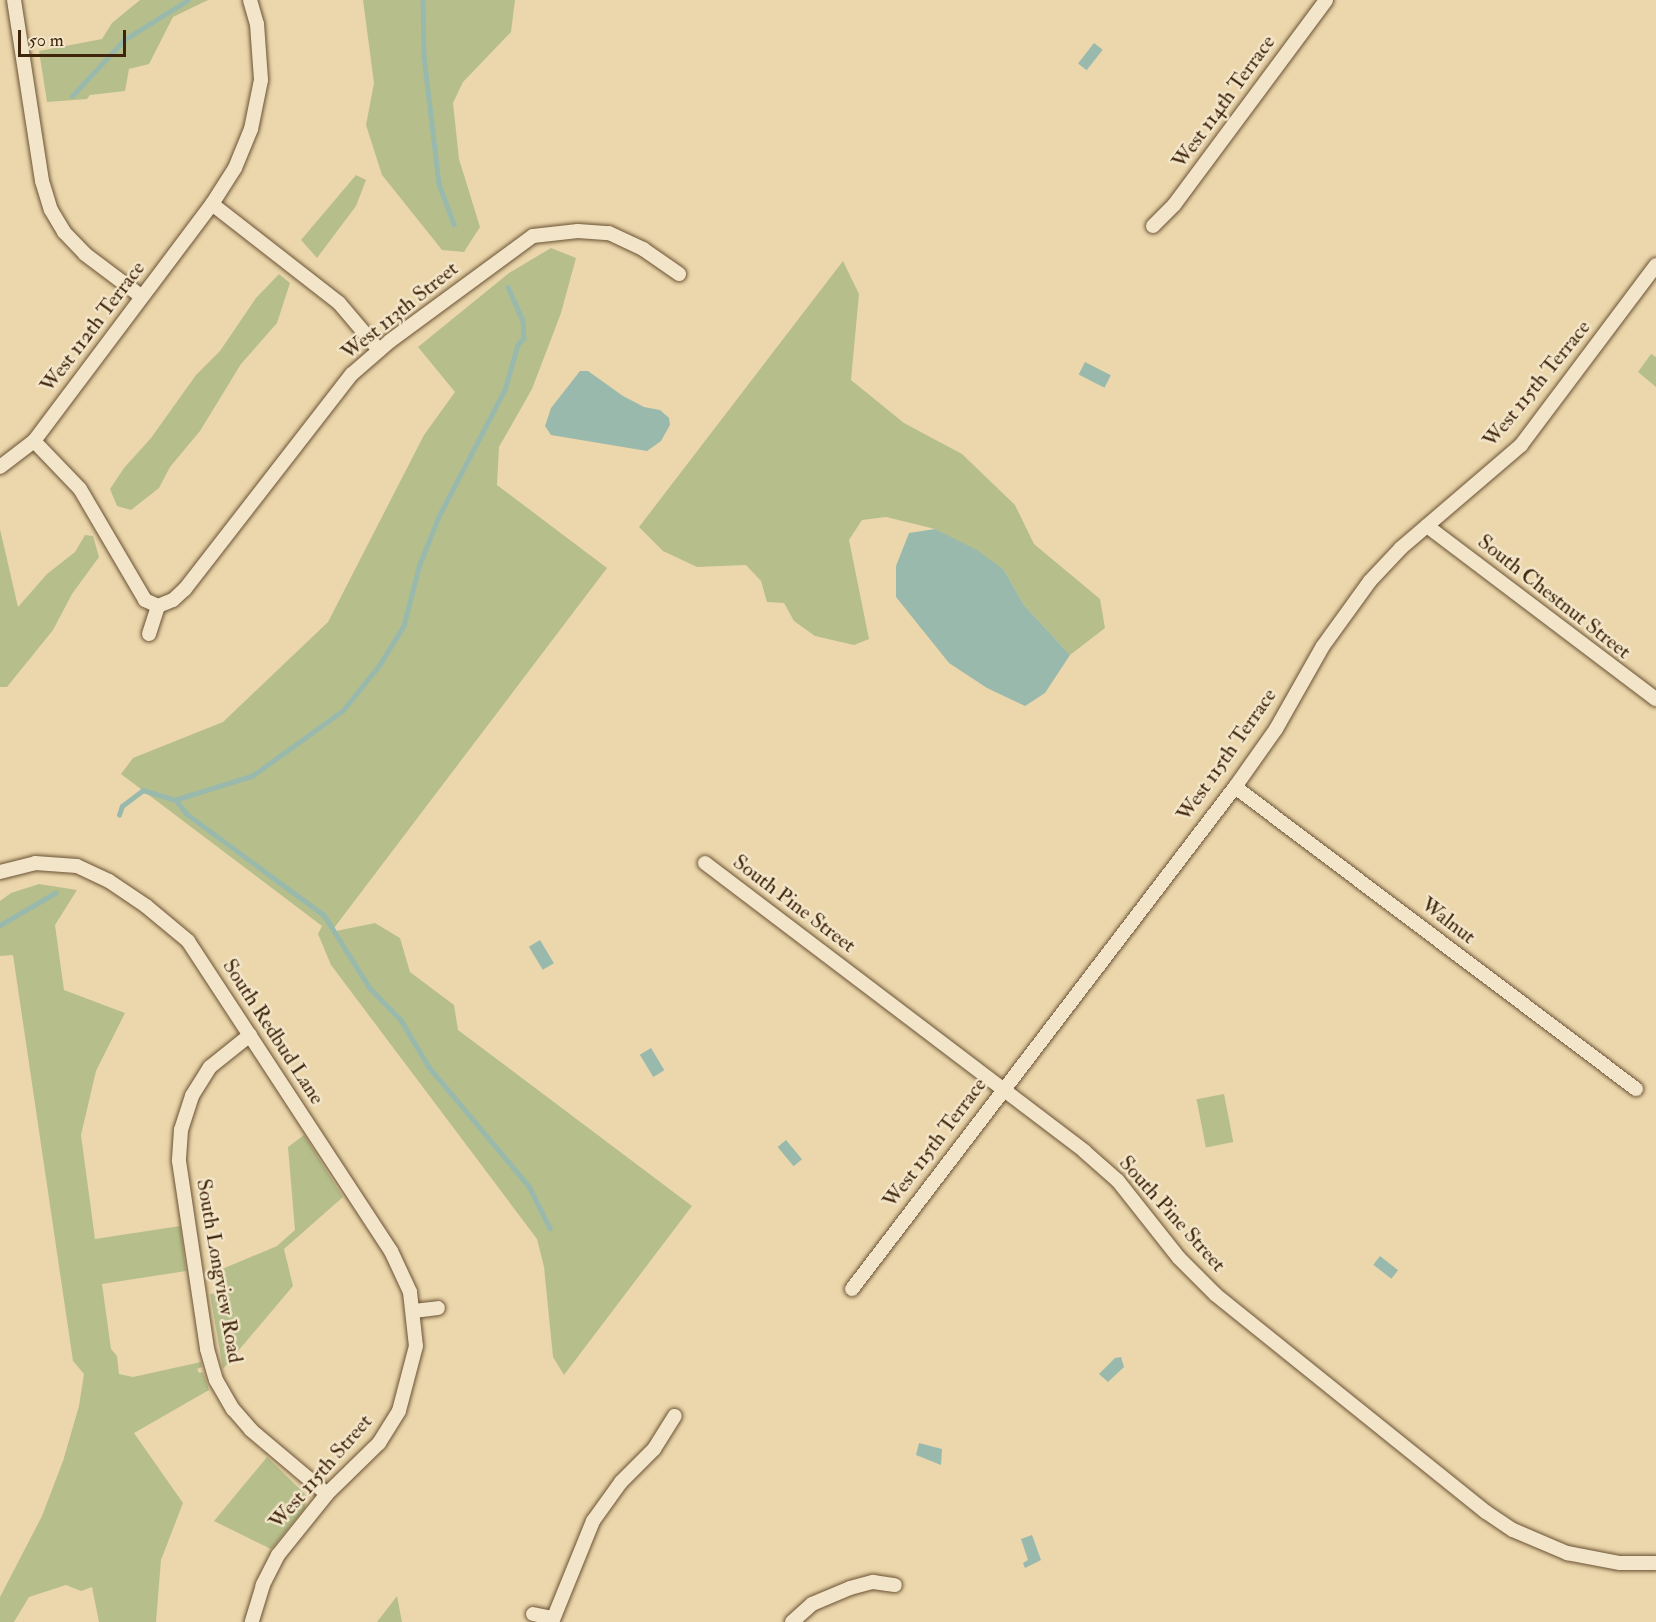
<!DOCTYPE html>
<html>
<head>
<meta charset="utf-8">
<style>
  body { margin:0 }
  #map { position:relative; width:1656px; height:1622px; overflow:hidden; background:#ecd7ac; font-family:"IM FELL Double Pica",serif }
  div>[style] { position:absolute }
  .green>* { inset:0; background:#b6bf8b; transform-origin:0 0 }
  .water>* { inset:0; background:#99b9ad; transform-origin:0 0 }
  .stream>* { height:4.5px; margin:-2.25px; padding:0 2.25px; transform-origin:2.25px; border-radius:2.25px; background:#99b9ad }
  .roads { filter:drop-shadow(0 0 2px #6a5234) drop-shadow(0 0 2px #6a5234) }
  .street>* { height:14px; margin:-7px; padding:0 7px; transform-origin:7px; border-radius:7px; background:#f3e5c9 }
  span { translate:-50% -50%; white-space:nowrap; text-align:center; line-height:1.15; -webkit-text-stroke:5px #f3e5c9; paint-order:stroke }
  .street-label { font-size:21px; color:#3f250c }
  .scale { position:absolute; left:18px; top:30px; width:108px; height:27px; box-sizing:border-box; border:3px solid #3f250c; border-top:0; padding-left:8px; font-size:18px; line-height:21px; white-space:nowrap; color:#3f250c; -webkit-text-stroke:4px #f3e5c9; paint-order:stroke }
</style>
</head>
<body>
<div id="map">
  <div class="green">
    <i style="clip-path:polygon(140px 0,208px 0,173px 17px,149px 64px,129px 69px,125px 91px,90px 95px,87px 99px,47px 102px,39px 51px,102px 39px,112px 23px)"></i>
    <i style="clip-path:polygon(363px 0,515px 0,511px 32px,463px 82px,453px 103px,459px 159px,480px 227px,464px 252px,442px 250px,382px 175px,366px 125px,374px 83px)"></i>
    <i style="clip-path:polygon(356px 175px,366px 180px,356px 206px,317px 258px,301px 240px)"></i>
    <i style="clip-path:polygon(551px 248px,576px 258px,561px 313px,532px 389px,499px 447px,497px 485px,607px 568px,331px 932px,375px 923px,400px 938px,410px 972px,454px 1005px,458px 1030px,692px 1206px,564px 1375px,553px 1357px,544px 1267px,537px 1239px,331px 965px,318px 934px,322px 926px,121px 774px,133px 758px,223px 722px,328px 622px,424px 435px,455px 392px,418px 347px,509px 273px)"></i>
    <i style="clip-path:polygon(843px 261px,859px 294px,851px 380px,904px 423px,962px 454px,1015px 505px,1034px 544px,1100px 599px,1105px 628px,1070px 655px,1024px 605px,1004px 570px,935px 529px,886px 517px,862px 520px,849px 540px,869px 639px,854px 645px,815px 636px,794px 621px,784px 603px,767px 602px,761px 581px,746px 565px,697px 567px,663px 551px,639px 527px)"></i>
    <i style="clip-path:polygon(279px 274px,290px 283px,277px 323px,241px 364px,200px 431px,170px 467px,159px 488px,131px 510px,117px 506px,110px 489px,124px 468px,151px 438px,196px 375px,220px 351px,256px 298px)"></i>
    <i style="clip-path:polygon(1651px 354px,1656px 357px,1656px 387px,1638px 372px)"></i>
    <i style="clip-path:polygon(0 529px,18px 607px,47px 574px,75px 552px,85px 535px,93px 536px,99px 557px,72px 594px,53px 630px,7px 687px,0 687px)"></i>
    <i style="clip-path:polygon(39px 884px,77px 890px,55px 925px,64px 990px,125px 1013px,96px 1071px,81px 1135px,95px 1239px,180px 1226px,186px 1271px,102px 1284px,111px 1349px,117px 1356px,119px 1374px,133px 1377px,201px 1362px,202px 1367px,197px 1369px,199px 1373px,203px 1372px,209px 1390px,134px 1433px,183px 1503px,161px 1560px,156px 1622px,99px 1622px,92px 1587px,81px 1591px,66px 1585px,29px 1597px,14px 1622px,0 1622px,0 1597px,42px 1516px,63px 1461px,79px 1406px,84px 1374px,73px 1361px,13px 955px,0 956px,0 901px,11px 893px)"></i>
    <i style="left:1224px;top:1094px;width:49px;height:28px;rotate:79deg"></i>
    <i style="clip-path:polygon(304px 1135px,343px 1197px,284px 1249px,293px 1286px,223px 1369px,210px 1294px,218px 1293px,215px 1272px,277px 1246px,295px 1230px,288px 1147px)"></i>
    <i style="clip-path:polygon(267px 1457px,307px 1496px,305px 1508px,271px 1549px,214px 1521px)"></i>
    <i style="clip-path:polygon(397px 1596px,402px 1622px,377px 1622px)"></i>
  </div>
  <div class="water">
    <i style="left:1094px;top:43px;width:11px;height:26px;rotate:38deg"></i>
    <i style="left:1085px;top:362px;width:29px;height:14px;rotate:27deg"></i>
    <i style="clip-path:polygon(580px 371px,588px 371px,623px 396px,644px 407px,660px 410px,669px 418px,670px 425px,661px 441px,647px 451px,551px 435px,545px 426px,551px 408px)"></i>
    <i style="clip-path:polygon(935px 529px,977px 550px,1004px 570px,1024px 605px,1070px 655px,1045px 693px,1025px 706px,987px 688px,949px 663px,896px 597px,896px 566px,909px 533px)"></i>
    <i style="left:540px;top:940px;width:27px;height:13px;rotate:59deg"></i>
    <i style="left:651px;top:1048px;width:26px;height:13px;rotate:59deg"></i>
    <i style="left:786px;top:1140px;width:25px;height:11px;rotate:50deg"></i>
    <i style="left:1380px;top:1256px;width:23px;height:11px;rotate:38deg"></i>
    <i style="clip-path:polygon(1121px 1357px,1124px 1367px,1108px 1382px,1099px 1374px,1115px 1358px)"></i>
    <i style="clip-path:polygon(919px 1443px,942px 1449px,941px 1465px,916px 1455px)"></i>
    <i style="clip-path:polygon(1032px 1535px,1041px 1560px,1025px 1568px,1023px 1563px,1028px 1560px,1021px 1539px)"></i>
  </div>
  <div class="stream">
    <i style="left:423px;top:0;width:56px;rotate:89deg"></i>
    <i style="left:424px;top:56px;width:129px;rotate:83.3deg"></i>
    <i style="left:439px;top:184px;width:43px;rotate:69.4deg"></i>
    <i style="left:72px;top:96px;width:76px;rotate:-47.1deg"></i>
    <i style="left:124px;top:40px;width:75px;rotate:-32deg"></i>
    <i style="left:508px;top:287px;width:36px;rotate:66deg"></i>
    <i style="left:523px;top:320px;width:18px;rotate:87deg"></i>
    <i style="left:524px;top:338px;width:9px;rotate:131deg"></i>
    <i style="left:518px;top:345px;width:47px;rotate:106.1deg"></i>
    <i style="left:505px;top:390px;width:143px;rotate:117.5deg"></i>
    <i style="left:439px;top:517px;width:51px;rotate:112deg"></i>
    <i style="left:420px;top:564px;width:64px;rotate:104.5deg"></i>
    <i style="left:404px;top:626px;width:46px;rotate:121.6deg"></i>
    <i style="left:380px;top:665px;width:59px;rotate:128.8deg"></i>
    <i style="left:343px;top:711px;width:111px;rotate:144.2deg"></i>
    <i style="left:253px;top:776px;width:81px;rotate:162.7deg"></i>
    <i style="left:176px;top:800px;width:18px;rotate:52deg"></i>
    <i style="left:187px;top:814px;width:170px;rotate:36.4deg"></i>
    <i style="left:324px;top:915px;width:86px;rotate:57.8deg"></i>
    <i style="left:370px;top:988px;width:45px;rotate:45.9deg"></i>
    <i style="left:401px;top:1020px;width:55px;rotate:59.2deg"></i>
    <i style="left:429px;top:1067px;width:155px;rotate:50deg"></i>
    <i style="left:529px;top:1186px;width:47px;rotate:63.4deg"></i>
    <i style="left:119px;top:815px;width:9px;rotate:-72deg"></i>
    <i style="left:122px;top:806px;width:26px;rotate:-37deg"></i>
    <i style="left:143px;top:790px;width:34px;rotate:17deg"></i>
    <i style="left:0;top:925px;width:64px;rotate:-30.2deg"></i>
  </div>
  <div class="roads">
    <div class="street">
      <i style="left:14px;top:0;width:183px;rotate:81.2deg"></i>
      <i style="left:42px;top:181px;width:30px;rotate:73deg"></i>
      <i style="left:51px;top:210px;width:26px;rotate:59deg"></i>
      <i style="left:64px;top:232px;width:30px;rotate:46deg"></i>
      <i style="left:85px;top:254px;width:71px;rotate:37deg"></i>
      <i style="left:250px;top:0;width:25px;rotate:74deg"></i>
      <i style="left:257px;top:24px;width:56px;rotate:85.9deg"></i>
      <i style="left:261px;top:80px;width:50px;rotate:101.5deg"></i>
      <i style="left:251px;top:129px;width:42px;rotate:112.3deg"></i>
      <i style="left:235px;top:168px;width:43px;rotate:122.6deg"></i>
      <i style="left:212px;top:204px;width:161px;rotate:37.9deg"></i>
      <i style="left:339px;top:303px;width:62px;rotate:49.6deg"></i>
      <i style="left:1153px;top:226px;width:30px;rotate:-45deg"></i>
      <i style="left:1174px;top:205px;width:255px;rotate:-53.4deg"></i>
      <i style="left:34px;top:441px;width:66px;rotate:46.2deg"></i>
      <i style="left:80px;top:489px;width:129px;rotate:59.6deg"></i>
      <i style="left:145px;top:600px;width:14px;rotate:25deg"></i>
      <i style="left:0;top:467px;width:43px;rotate:-37.4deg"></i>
      <i style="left:34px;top:441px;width:296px;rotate:-53.1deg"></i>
      <i style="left:1427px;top:526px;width:287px;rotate:37.1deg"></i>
      <i style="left:158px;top:606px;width:16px;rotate:-22deg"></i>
      <i style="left:173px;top:600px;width:16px;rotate:-43deg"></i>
      <i style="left:185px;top:589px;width:272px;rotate:-52.2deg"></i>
      <i style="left:352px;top:374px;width:50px;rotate:-41deg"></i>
      <i style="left:390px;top:341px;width:177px;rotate:-36.3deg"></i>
      <i style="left:533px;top:236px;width:45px;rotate:-6.3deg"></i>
      <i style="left:578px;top:231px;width:31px;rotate:4deg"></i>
      <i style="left:609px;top:233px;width:38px;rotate:25deg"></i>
      <i style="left:643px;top:249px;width:44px;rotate:34.8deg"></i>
      <i style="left:149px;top:634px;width:29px;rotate:-72deg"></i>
      <i style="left:1235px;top:787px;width:502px;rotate:36.98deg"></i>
      <i style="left:705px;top:863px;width:476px;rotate:37.2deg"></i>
      <i style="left:1084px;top:1151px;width:45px;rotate:41.4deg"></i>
      <i style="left:1118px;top:1181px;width:98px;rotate:51.6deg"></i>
      <i style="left:1179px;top:1258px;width:52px;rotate:45deg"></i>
      <i style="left:1216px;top:1295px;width:346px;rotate:38.8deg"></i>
      <i style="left:1486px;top:1512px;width:32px;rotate:34deg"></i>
      <i style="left:1513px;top:1530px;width:59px;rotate:23.1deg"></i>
      <i style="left:1567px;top:1553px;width:54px;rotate:10.7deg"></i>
      <i style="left:1620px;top:1563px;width:36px"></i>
      <i style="left:0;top:872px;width:36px;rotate:-14deg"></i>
      <i style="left:35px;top:863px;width:42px;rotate:4.1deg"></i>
      <i style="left:77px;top:866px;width:35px;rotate:25deg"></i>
      <i style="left:109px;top:881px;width:45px;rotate:34deg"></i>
      <i style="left:146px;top:906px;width:55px;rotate:39.8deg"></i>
      <i style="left:188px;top:941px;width:371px;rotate:56.8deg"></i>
      <i style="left:391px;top:1251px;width:45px;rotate:65.1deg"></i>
      <i style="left:410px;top:1292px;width:54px;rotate:83.7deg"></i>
      <i style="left:416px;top:1346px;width:67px;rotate:104.7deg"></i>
      <i style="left:399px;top:1411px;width:38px;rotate:122deg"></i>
      <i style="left:379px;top:1443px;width:73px;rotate:135.6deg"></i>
      <i style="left:327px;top:1494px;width:78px;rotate:128.8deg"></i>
      <i style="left:278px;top:1555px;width:34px;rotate:117deg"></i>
      <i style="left:263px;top:1585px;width:39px;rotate:107deg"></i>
      <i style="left:250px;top:1035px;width:51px;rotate:141.3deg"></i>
      <i style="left:210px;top:1067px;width:34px;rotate:122deg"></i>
      <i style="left:192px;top:1096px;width:36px;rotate:108deg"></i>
      <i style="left:181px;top:1130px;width:31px;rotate:94deg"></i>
      <i style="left:179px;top:1161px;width:190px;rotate:81.5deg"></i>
      <i style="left:207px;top:1349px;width:32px;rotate:74deg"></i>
      <i style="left:216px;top:1380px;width:34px;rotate:60deg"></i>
      <i style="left:233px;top:1409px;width:28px;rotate:49deg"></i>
      <i style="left:251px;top:1430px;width:99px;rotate:40.1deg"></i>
      <i style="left:852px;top:1289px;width:631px;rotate:-52.66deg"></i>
      <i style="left:1235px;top:787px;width:71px;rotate:-54.7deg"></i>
      <i style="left:1276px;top:729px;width:95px;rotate:-60.5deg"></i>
      <i style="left:1323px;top:646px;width:80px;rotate:-54.1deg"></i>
      <i style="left:1370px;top:581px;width:45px;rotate:-46.8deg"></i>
      <i style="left:1401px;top:548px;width:158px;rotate:-40.6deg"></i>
      <i style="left:1521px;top:445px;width:225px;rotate:-53.1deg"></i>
      <i style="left:414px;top:1311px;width:24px;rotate:-7deg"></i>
      <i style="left:533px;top:1614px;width:19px;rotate:12deg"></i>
      <i style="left:552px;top:1622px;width:109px;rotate:-67.9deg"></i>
      <i style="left:593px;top:1521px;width:48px;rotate:-54.3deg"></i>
      <i style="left:621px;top:1482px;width:47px;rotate:-45deg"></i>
      <i style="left:654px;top:1449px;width:39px;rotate:-58deg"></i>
      <i style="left:792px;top:1622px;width:27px;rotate:-42deg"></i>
      <i style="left:812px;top:1604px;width:41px;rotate:-22.8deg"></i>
      <i style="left:850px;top:1588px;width:24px;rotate:-15deg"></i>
      <i style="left:873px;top:1582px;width:22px;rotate:8deg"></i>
    </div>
  </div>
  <div class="street-label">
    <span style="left:1224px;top:102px;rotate:-54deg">West 114th Terrace</span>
    <span style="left:400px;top:311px;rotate:-39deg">West 113th Street</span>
    <span style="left:93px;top:327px;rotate:-53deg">West 112th Terrace</span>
    <span style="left:1537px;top:384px;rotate:-51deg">West 115th Terrace</span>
    <span style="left:1554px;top:597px;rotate:38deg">South Chestnut Street</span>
    <span style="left:1227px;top:755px;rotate:-55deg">West 115th Terrace</span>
    <span style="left:794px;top:904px;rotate:37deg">South Pine Street</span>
    <span style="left:1448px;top:921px;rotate:37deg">Walnut</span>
    <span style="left:273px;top:1032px;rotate:57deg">South Redbud Lane</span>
    <span style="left:935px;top:1143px;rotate:-53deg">West 115th Terrace</span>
    <span style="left:1172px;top:1214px;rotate:48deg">South Pine Street</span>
    <span style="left:219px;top:1271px;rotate:80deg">South Longview Road</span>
    <span style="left:321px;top:1472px;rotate:-49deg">West 115th Street</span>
  </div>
  <div class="scale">50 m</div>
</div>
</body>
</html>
